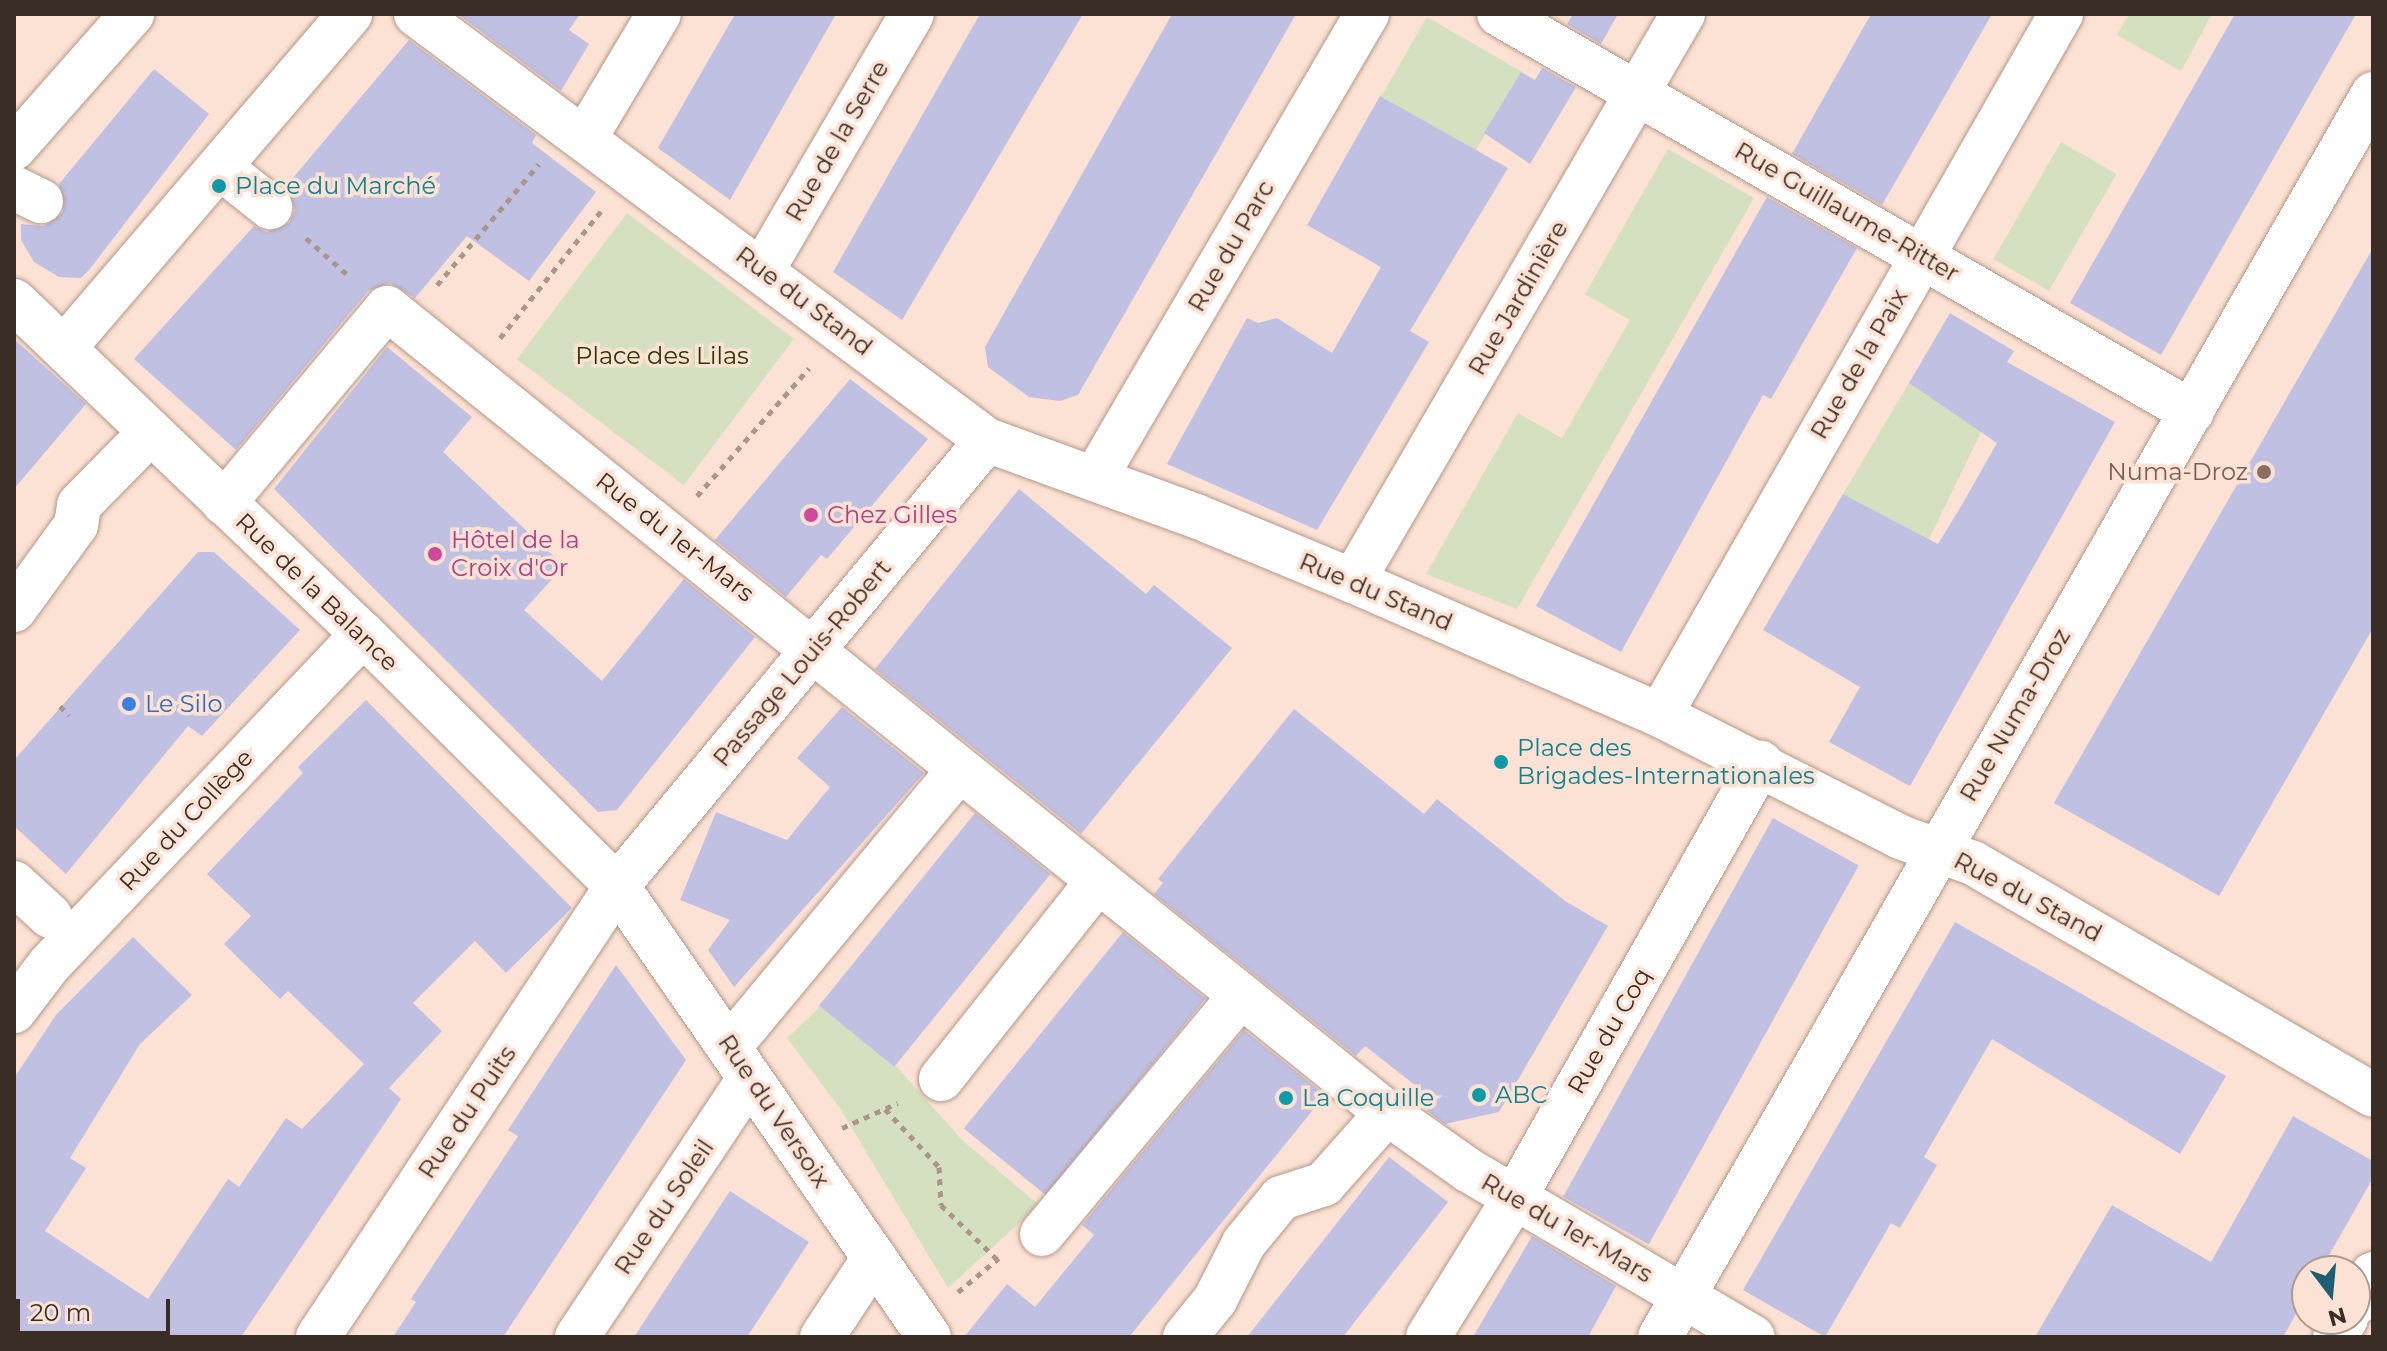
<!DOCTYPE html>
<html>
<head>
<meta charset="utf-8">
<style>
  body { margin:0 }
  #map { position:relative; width:2387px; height:1351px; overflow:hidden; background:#fce2d4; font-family:Montserrat,sans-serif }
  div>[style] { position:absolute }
  .green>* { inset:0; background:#d5e0c0; transform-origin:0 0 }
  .building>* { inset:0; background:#c0c0e2; transform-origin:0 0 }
  .path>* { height:5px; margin-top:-2.5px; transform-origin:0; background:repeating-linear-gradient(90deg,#aa968b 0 6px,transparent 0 12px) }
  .roads { filter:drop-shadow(0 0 2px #b59787) drop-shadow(0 0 2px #b59787) }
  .street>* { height:44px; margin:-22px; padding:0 22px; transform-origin:22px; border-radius:22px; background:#fff }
  .secondary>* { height:44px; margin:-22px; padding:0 22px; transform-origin:22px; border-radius:22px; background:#fff }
  .primary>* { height:44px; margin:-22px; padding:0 22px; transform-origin:22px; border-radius:22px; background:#fff }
  .dots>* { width:22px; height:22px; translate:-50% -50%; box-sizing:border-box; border:4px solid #fce2d4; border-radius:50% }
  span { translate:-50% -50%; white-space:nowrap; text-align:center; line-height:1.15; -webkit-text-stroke:7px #fce2d4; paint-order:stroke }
  .street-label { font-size:24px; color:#392d26 }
  .culture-label { font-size:24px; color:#0d838f }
  .left { translate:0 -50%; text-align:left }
  .park-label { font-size:24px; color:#2d3901 }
  .education-label { font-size:24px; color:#785e54 }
  .right { translate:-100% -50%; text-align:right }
  .hotel-label { font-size:24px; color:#b23c85 }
  .shop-label { font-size:24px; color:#366cbe }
  .frame { position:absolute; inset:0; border:16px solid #392d26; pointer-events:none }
  .north { position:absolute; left:2291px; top:1255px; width:80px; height:80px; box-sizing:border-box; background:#fce2d4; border:2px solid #ae9a8e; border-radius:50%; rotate:164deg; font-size:22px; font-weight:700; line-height:32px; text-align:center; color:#392d26 }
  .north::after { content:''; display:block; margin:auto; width:28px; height:36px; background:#1c5f73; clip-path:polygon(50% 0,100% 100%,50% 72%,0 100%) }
  .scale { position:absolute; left:16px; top:1299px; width:154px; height:36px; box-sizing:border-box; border:4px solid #392d26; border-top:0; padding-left:10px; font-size:24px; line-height:28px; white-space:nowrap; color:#392d26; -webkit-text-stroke:6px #fce2d4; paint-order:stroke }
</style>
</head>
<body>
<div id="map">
  <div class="green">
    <i style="clip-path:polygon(2129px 14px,2212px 14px,2181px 71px,2117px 35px)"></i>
    <i style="left:1427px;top:17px;width:109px;height:92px;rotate:30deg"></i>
    <i style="left:2061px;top:142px;width:64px;height:135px;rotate:30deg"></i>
    <i style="clip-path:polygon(1668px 149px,1754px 198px,1517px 609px,1426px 574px,1518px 413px,1562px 438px,1630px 320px,1585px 294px)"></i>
    <i style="left:627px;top:213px;width:209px;height:183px;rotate:37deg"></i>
    <i style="clip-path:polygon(1909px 383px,1981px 432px,1929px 539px,1843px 494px)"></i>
    <i style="clip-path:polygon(820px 1007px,898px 1068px,963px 1141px,1039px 1205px,948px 1288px,839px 1107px,787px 1038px)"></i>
  </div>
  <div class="building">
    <i style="clip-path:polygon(458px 14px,580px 14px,569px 30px,589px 44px,561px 91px)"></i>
    <i style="clip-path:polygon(735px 14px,836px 14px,730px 200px,658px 148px)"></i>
    <i style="clip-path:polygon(980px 14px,1083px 14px,902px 320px,833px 272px)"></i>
    <i style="clip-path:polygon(1172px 14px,1296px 14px,1078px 395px,1060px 401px,1029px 397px,988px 367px,985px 347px)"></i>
    <i style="clip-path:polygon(1573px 14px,1618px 14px,1601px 44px,1567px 24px)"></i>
    <i style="clip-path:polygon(1871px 14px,1992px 14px,1882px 205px,1792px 154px)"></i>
    <i style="clip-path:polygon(2235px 14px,2356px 14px,2161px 355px,2070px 303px)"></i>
    <i style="clip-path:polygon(409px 40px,536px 135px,532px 143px,596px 192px,529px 281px,467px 236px,415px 298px,390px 283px,368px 291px,236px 450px,134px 359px,254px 226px,267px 232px,289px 223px,295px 210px,287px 189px,292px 179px)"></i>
    <i style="clip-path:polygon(1542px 68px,1576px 87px,1530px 164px,1484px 133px,1521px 72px,1535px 80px)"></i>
    <i style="clip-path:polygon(154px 69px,209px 114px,89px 270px,81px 278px,59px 277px,34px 262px,21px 240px,21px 224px,44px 226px,63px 212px,59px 184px)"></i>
    <i style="clip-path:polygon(1380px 96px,1508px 168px,1410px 331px,1429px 342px,1317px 530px,1167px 464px,1247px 318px,1258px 323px,1277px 318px,1332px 353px,1381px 267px,1307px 225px)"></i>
    <i style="clip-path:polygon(1767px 197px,1857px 248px,1771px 399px,1763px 395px,1621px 652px,1536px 606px)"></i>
    <i style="clip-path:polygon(2373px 248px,2373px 628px,2219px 896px,2054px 803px)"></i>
    <i style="clip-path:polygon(1950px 313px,2014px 351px,2007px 362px,2115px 422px,1910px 786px,1829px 742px,1860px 687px,1763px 630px,1843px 494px,1938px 544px,1960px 508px,1997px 443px,1909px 383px)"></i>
    <i style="clip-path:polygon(14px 339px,86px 404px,14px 489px)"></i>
    <i style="clip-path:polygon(387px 347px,472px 417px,443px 452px,564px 566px,524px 610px,602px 681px,684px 579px,755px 637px,617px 810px,598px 812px,274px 489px)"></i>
    <i style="clip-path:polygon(850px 379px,928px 439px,827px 559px,821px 555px,786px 597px,715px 540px)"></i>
    <i style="clip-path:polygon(1019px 489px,1146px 594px,1154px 585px,1232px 648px,1081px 834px,875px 669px)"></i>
    <i style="clip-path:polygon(198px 552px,214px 552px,300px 630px,202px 736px,188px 726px,66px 874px,14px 826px,14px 760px)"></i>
    <i style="clip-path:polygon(366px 700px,572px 908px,506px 973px,475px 941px,413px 1003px,442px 1031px,389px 1088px,401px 1099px,241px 1337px,14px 1337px,14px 1078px,56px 1015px,133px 937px,192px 995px,140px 1044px,70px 1158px,86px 1168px,45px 1231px,148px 1299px,228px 1179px,239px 1187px,286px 1118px,302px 1129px,364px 1064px,386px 1085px,288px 991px,280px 999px,224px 944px,251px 916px,207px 874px,303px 773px,298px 767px)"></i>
    <i style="clip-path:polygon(842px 707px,924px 773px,734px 987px,708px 950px,730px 920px,680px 900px,716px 812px,787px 840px,830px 787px,797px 758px)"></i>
    <i style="clip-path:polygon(1294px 709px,1424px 814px,1437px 799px,1565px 901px,1608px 926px,1499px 1112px,1445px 1124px,1426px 1110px,1434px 1100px,1365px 1046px,1356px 1056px,1154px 894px,1163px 883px,1158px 879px)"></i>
    <i style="left:975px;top:813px;width:97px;height:248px;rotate:39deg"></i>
    <i style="left:1773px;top:818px;width:98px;height:433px;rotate:29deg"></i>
    <i style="clip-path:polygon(1955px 922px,2226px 1076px,2180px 1154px,1992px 1039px,1924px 1157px,1937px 1165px,1900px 1228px,1891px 1223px,1825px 1337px,1743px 1290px)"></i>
    <i style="left:1123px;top:932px;width:106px;height:253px;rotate:39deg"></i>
    <i style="clip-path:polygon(616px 965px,686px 1060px,503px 1337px,393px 1337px,416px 1302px,411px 1299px,518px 1136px,508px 1130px)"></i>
    <i style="clip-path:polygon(1244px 1030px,1325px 1095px,1129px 1337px,964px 1337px,1007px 1284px,1035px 1307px,1094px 1235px,1082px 1225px)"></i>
    <i style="clip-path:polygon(2293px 1116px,2373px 1161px,2373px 1178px,2320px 1271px,2307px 1271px,2307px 1294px,2283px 1337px,2035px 1337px,2112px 1205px,2211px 1262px)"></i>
    <i style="clip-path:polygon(1389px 1157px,1448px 1202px,1343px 1337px,1247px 1337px)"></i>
    <i style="clip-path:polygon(730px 1191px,809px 1242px,747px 1337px,634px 1337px)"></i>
    <i style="clip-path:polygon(1532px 1236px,1616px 1286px,1588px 1337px,1473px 1337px)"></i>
  </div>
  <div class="path">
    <i style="left:306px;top:238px;width:57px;rotate:41.5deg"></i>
    <i style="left:437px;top:285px;width:158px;rotate:-49.9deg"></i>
    <i style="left:500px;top:338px;width:162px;rotate:-51.5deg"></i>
    <i style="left:697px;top:496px;width:170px;rotate:-48.8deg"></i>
    <i style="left:60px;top:706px;width:13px;rotate:45deg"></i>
    <i style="left:885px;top:1109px;width:79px;rotate:47deg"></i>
    <i style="left:939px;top:1167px;width:38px;rotate:87deg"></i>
    <i style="left:941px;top:1205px;width:78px;rotate:44deg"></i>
    <i style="left:842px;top:1128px;width:61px;rotate:-24.1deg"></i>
    <i style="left:958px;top:1292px;width:53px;rotate:-39.7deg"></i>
  </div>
  <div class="roads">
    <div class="street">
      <i style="left:416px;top:14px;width:712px;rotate:36.73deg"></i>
      <i style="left:987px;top:440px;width:222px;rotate:20deg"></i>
      <i style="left:1196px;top:516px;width:170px;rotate:22.5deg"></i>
      <i style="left:1353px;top:581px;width:335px;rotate:23.6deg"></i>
      <i style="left:1660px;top:715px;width:269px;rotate:26.9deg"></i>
      <i style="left:1900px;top:837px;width:77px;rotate:19.6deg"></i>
      <i style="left:1973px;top:863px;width:462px;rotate:30.1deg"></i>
      <i style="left:1499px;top:14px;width:799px;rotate:29.87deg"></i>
      <i style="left:585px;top:138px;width:144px;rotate:-59.2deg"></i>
      <i style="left:14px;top:148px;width:179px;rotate:-48.6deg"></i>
      <i style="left:221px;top:168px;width:63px;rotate:38.5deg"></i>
      <i style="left:14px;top:188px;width:30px;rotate:26deg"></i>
      <i style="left:763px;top:269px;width:295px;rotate:-59.7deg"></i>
      <i style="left:64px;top:348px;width:440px;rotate:-49.4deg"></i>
      <i style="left:1095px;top:478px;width:538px;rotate:-59.62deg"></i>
      <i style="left:224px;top:503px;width:254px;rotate:-50.1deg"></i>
      <i style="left:387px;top:308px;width:1284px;rotate:38.83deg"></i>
      <i style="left:1387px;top:1113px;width:99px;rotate:35.1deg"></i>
      <i style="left:1468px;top:1170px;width:330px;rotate:30.4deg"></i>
      <i style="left:1353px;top:581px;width:656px;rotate:-59.8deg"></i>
      <i style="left:14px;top:610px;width:105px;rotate:-53.9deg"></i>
      <i style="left:76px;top:525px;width:20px;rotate:-81deg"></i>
      <i style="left:79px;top:505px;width:81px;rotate:-45.5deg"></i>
      <i style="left:1660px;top:715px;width:808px;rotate:-60.23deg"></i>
      <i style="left:14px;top:883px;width:49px;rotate:42.5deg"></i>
      <i style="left:729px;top:1047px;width:361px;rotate:-50.3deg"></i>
      <i style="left:941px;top:1079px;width:251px;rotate:-51.6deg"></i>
      <i style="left:1042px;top:1234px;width:310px;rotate:-50.2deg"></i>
      <i style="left:2355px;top:1304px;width:35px;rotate:-59deg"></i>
      <i style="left:318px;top:1337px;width:541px;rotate:-56.46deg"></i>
      <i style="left:617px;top:886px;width:579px;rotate:-50.32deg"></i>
      <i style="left:577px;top:1337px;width:311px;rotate:-56.3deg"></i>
      <i style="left:822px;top:1337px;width:95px;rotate:-56.6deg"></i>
      <i style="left:1185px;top:1337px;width:48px;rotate:-51deg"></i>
      <i style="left:1215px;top:1300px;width:64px;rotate:-63deg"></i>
      <i style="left:1244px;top:1243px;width:58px;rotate:-50.6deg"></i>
      <i style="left:1281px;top:1198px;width:45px;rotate:-18deg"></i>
      <i style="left:1324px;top:1184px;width:95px;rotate:-48.4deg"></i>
      <i style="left:1428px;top:1337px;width:165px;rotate:-58.1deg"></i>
      <i style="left:1515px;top:1197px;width:499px;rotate:-60.5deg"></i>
      <i style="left:2335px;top:1337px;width:21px;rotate:-59deg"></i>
    </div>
    <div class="secondary">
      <i style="left:363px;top:634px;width:358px;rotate:44.8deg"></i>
      <i style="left:617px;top:886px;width:548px;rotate:55.32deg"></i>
      <i style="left:1660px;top:1337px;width:1433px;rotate:-60.16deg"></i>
    </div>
    <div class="primary">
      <i style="left:14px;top:301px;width:482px;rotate:43.7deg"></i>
      <i style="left:363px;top:634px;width:456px;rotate:133.5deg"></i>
      <i style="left:49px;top:965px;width:58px;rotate:127.3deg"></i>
    </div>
  </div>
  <div class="dots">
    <i style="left:219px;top:186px;background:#0f9aa8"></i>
    <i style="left:2264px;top:472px;background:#8d6e63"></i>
    <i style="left:811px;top:515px;background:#d1479c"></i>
    <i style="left:435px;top:554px;background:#d1479c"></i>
    <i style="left:129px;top:704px;background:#3f7fe0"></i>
    <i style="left:1501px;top:762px;background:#0f9aa8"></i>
    <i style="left:1479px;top:1095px;background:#0f9aa8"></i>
    <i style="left:1286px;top:1098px;background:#0f9aa8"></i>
  </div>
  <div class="street-label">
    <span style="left:837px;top:141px;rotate:-60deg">Rue de la Serre</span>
    <span style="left:1847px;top:212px;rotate:30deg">Rue Guillaume-Ritter</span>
    <span style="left:1231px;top:246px;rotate:-60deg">Rue du Parc</span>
    <span style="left:1518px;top:298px;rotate:-60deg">Rue Jardinière</span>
    <span style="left:804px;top:301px;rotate:37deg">Rue du Stand</span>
    <span style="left:1859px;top:364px;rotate:-60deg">Rue de la Paix</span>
    <span style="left:675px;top:537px;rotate:38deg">Rue du 1er-Mars</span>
    <span style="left:317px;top:592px;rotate:44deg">Rue de la Balance</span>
    <span style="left:1376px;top:592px;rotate:23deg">Rue du Stand</span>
    <span style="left:802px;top:663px;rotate:-50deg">Passage Louis-Robert</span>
    <span style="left:2015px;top:715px;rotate:-60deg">Rue Numa-Droz</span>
    <span style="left:186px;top:820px;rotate:-47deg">Rue du Collège</span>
    <span style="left:2028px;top:897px;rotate:28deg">Rue du Stand</span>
    <span style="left:1609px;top:1031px;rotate:-60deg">Rue du Coq</span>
    <span style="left:774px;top:1111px;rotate:56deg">Rue du Versoix</span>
    <span style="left:467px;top:1112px;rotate:-56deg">Rue du Puits</span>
    <span style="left:664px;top:1207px;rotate:-56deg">Rue du Soleil</span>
    <span style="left:1567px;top:1228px;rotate:30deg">Rue du 1er-Mars</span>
  </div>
  <div class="culture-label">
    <span class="left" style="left:235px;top:186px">Place du Marché</span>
    <span class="left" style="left:1517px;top:762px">Place des<br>Brigades-Internationales</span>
    <span class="left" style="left:1495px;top:1095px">ABC</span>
    <span class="left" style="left:1302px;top:1098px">La Coquille</span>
  </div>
  <div class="park-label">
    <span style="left:662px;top:356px">Place des Lilas</span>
  </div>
  <div class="education-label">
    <span class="right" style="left:2248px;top:472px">Numa-Droz</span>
  </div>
  <div class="hotel-label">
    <span class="left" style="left:827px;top:515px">Chez Gilles</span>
    <span class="left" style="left:451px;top:554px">Hôtel de la<br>Croix d'Or</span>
  </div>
  <div class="shop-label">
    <span class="left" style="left:145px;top:704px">Le Silo</span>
  </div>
  <div class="frame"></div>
  <div class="north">N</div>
  <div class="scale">20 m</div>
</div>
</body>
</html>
